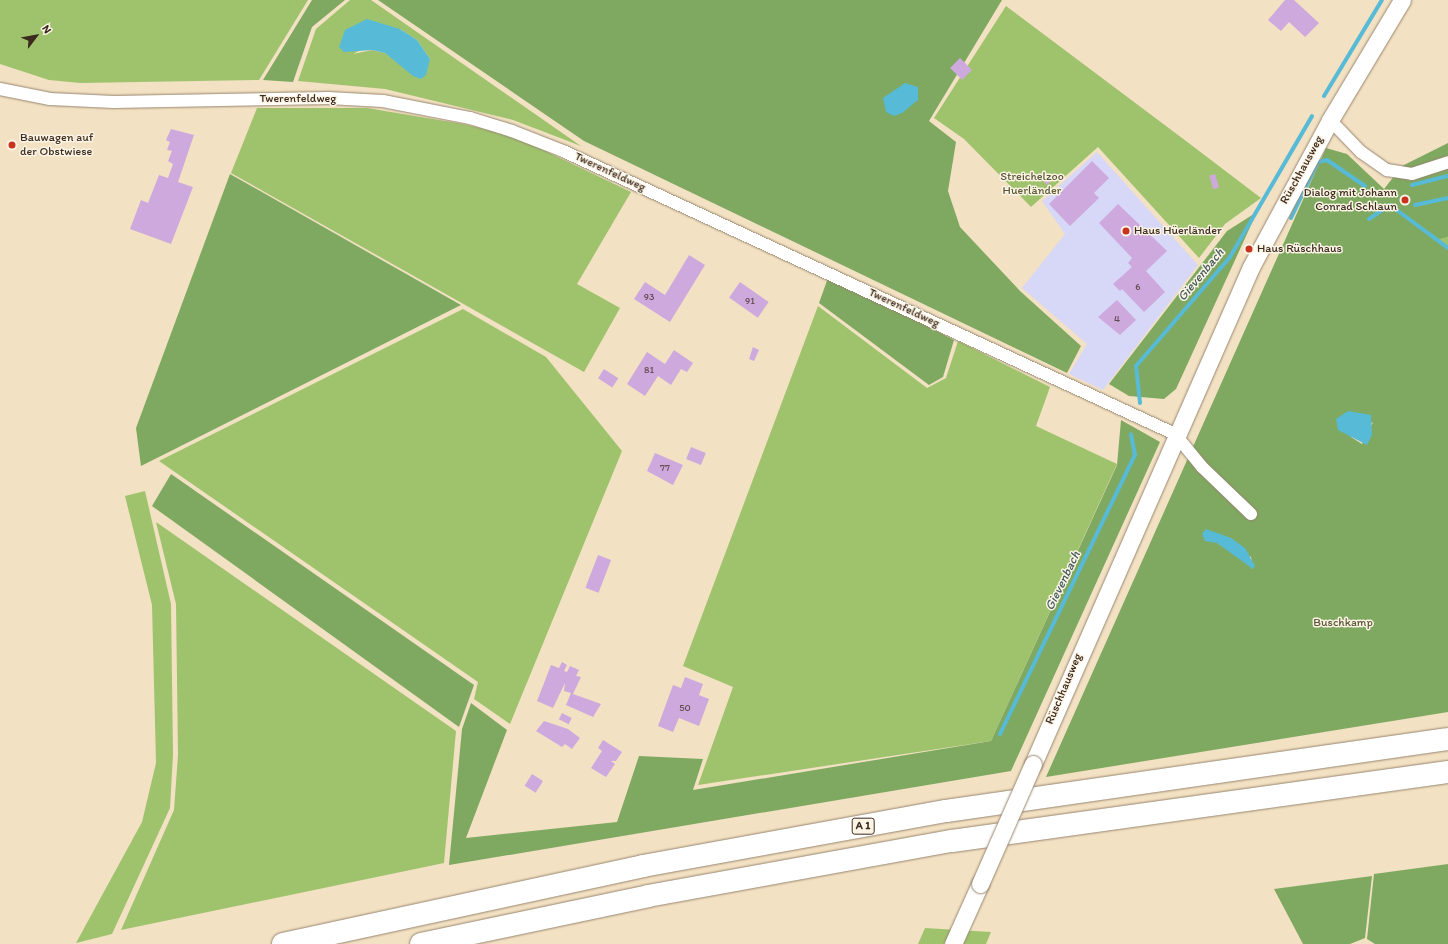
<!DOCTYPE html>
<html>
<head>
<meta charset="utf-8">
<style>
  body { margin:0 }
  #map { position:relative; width:1448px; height:944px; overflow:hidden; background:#f3e1c3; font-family:Itim,sans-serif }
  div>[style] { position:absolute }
  .built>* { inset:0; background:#d7d7f8 }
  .green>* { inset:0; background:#9fc36d }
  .forest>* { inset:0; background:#7fa960 }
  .water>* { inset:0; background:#57bad6 }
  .stream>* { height:4px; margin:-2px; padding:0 2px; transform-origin:2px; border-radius:2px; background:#57bad6 }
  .building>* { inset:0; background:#cea9de; transform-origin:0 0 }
  .roads { filter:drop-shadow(0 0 1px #978670) drop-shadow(0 0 1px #978670) }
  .street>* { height:12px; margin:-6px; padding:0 6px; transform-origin:6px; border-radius:6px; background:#fff }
  .secondary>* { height:17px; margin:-8.5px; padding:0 8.5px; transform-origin:8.5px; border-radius:8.5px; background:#fff }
  .highway>* { height:22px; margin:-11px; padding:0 11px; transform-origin:11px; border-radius:11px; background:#fff }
  .bridges { filter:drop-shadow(0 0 1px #978670) drop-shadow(0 0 1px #978670) }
  .secondary-bridge>* { height:17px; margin:-8.5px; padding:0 8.5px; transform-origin:8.5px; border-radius:8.5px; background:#fff }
  .dots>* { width:11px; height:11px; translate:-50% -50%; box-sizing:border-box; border:2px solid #fcf5e5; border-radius:50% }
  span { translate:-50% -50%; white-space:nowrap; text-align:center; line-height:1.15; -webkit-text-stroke:3px #fcf5e5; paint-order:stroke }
  .number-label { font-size:10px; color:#604a4e }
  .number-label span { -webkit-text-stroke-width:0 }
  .shield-label span { padding:1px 3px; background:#fcf5e5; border:1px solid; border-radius:3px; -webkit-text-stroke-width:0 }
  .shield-label { font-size:11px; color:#3b2a1e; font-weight:700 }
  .street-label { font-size:12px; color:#3b2a1e }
  .poi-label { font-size:12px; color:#3b2a1e }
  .left { translate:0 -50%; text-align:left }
  .right { translate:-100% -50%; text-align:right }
  .park-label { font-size:12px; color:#595836 }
  .water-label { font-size:13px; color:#455c5e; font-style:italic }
  .north { position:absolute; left:16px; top:16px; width:40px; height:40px; -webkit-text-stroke:3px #fcf5e5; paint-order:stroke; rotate:58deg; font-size:11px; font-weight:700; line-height:16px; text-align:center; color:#3b2a1e }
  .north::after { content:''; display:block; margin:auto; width:14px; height:18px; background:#3b2a1e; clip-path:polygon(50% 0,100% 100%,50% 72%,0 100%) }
</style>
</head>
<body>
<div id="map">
  <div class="built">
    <i style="clip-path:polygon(1097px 152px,1198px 265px,1103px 390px,1069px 374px,1087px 344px,1022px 288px,1065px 234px,1042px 201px)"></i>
  </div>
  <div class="green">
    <i style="clip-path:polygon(0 0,308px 0,259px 80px,80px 83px,49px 80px,0 64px)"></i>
    <i style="clip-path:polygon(evenodd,350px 0,371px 0,581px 146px,513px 120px,385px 89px,298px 81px,316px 29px,350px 0,400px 29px,417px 40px,430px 59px,421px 79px,385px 53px,372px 50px,353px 54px,400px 29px)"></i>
    <i style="clip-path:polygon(1006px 6px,1186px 141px,1261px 198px,1225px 224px,1199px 258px,1098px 147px,1031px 207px,964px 139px,934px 118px)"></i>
    <i style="clip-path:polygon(257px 108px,367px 108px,463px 124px,514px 136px,631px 192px,577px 284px,620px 308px,584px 372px,231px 173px)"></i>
    <i style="clip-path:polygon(1448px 237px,1448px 248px,1437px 240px)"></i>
    <i style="clip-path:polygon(818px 306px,927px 388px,946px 378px,958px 341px,1050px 387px,1036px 426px,1117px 464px,991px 741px,698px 785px,733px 687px,683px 666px)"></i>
    <i style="clip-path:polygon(463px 309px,546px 357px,622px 451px,510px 724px,474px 699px,478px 682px,159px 461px)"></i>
    <i style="clip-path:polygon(145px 491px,171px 604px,173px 755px,170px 808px,112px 934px,76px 943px,142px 822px,156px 763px,152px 605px,125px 496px)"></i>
    <i style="clip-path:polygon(156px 522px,456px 731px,444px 863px,121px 930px,174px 810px,178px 755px,176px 604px)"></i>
    <i style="clip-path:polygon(925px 928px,991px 932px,986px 944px,918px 944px)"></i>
  </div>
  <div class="forest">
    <i style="clip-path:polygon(312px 0,345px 0,312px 27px,293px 82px,263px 80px)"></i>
    <i style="clip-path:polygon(378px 0,1002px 0,929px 121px,956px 142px,948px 191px,960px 227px,1020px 291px,1081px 346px,1067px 373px,584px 141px)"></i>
    <i style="clip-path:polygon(evenodd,1448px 143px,1448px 237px,1437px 240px,1448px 248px,1448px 712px,1046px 777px,1326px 148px,1347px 154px,1384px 189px,1402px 166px,1448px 143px,1373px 422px,1362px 444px,1351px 437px,1373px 422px,1448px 143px,1217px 543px,1251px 557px,1253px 569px,1241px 558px,1217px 543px)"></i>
    <i style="clip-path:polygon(230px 174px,461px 305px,141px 466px,136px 428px)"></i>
    <i style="clip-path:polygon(1257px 212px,1176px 389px,1164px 399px,1129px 396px,1109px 384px,1227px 231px)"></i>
    <i style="clip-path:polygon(829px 275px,954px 340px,943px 377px,929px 385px,819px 303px)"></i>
    <i style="clip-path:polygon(1121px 420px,1160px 442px,1011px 771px,449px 865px,462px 729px,471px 703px,507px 730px,466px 838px,617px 822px,639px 756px,703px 759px,693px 790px,991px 741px,1117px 465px)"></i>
    <i style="clip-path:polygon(171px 474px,474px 685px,459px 727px,152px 506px)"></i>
    <i style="clip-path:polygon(1448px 864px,1448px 944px,1375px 944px,1367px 939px,1374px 874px)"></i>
    <i style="clip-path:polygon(1372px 876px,1365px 938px,1350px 944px,1303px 944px,1274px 889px)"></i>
  </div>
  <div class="water">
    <i style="clip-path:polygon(367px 19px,400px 29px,417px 40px,430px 59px,426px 75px,421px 79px,413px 76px,385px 53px,372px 50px,344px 52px,339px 47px,345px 30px)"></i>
    <i style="clip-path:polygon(905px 83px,918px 87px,918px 100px,902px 113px,894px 116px,886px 112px,883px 98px)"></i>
    <i style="clip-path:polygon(1348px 411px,1371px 415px,1372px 435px,1367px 445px,1338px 430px,1336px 419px)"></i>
    <i style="clip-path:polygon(1206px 529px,1231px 538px,1245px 548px,1255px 566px,1253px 569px,1217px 543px,1205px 541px,1202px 534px)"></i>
  </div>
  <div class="stream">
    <i style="left:1324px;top:96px;width:112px;rotate:-58.9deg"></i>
    <i style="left:1412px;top:185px;width:37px;rotate:-14deg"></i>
    <i style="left:1415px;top:205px;width:34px;rotate:-12deg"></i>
    <i style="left:1291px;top:218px;width:62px;rotate:-64.3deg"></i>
    <i style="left:1318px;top:162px;width:9px;rotate:-13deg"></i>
    <i style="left:1327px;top:160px;width:46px;rotate:34.4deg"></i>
    <i style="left:1369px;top:219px;width:25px;rotate:-34deg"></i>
    <i style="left:1390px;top:205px;width:72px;rotate:36.6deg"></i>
    <i style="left:1140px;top:403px;width:37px;rotate:-96deg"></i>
    <i style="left:1136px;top:366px;width:144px;rotate:-49.2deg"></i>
    <i style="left:1230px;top:257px;width:163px;rotate:-59.8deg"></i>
    <i style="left:1000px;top:734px;width:310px;rotate:-64.2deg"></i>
    <i style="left:1135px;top:455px;width:21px;rotate:-101deg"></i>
  </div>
  <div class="building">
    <i style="clip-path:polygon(1285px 0,1294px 0,1319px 23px,1305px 37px,1289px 22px,1281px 31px,1268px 20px)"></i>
    <i style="left:960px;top:58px;width:17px;height:14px;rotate:45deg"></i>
    <i style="clip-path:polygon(171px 129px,194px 135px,178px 182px,193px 187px,171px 244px,130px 229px,141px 200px,148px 203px,159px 175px,168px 178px,173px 164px,168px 161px,172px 151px,167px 150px,170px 142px,166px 140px)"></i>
    <i style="clip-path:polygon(1092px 161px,1109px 178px,1094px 193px,1099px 198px,1070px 226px,1049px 204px)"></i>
    <i style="left:1215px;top:174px;width:14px;height:6px;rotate:73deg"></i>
    <i style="left:1049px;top:175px;width:6px;height:8px;rotate:51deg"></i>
    <i style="clip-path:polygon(1118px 204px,1167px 251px,1146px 271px,1165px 292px,1144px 312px,1122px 289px,1120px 291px,1113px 284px,1132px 267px,1128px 263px,1132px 258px,1099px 223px)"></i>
    <i style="clip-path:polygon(689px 255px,705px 265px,670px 322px,634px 299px,645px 282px,665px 295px)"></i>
    <i style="left:740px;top:282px;width:35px;height:19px;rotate:35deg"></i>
    <i style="clip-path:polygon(1117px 300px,1136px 320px,1120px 335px,1098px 317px)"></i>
    <i style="clip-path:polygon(753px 347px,759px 350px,754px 361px,749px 359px)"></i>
    <i style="clip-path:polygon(674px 350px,693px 363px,687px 372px,681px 369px,671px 385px,658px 376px,645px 396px,627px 384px,647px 352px,665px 364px)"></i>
    <i style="left:604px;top:369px;width:17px;height:11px;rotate:33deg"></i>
    <i style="left:691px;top:447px;width:16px;height:13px;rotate:22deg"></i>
    <i style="clip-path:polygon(655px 453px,683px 465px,673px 485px,647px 471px)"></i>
    <i style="left:598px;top:555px;width:14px;height:35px;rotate:21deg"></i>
    <i style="clip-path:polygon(562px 662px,567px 665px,564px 671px,567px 672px,570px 666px,579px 670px,576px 676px,581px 677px,573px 694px,601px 704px,593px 717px,566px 705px,571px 693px,564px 691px,565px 683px,553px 708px,537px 701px,551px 665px,559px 668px)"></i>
    <i style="clip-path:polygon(685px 677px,703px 684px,699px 695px,709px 699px,699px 726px,679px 718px,673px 732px,658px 726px,673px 685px,681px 688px)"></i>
    <i style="left:562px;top:713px;width:11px;height:7px;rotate:27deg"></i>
    <i style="clip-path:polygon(544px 721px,568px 729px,580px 738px,572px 749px,565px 744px,562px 747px,536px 731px)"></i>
    <i style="clip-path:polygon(603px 740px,622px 752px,616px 761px,611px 761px,615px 764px,606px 777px,591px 768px,602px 751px,598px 748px)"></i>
    <i style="left:532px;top:774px;width:13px;height:14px;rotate:32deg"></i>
  </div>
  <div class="roads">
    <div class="street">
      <i style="left:0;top:89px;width:51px;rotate:11.3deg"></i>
      <i style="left:50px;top:99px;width:64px;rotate:2.7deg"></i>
      <i style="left:114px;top:102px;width:214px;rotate:-1.1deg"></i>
      <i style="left:328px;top:98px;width:55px;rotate:3.1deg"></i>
      <i style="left:383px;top:101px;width:89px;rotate:11.1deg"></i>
      <i style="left:470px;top:118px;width:44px;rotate:17.2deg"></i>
      <i style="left:512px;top:131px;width:55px;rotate:21.4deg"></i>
      <i style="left:563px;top:151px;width:674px;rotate:24.82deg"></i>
      <i style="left:1175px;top:434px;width:43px;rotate:50.7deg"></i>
      <i style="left:1202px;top:467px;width:68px;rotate:43.8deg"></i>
      <i style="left:1330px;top:120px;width:45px;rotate:45.9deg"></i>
      <i style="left:1361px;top:152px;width:32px;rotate:35deg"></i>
      <i style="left:1387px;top:170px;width:25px;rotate:9deg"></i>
      <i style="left:1412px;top:174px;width:38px;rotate:-18deg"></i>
    </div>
    <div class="secondary">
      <i style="left:1033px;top:764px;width:543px;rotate:-66.32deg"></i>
      <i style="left:1251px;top:267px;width:167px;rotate:-61.7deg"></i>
      <i style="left:1330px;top:120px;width:140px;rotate:-59deg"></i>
      <i style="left:953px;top:944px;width:66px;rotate:-65.8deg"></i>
    </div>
    <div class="highway">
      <i style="left:283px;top:944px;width:368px;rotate:-12.2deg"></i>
      <i style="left:643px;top:866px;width:308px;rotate:-10.3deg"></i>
      <i style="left:946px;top:811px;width:507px;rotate:-8.16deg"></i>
      <i style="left:421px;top:944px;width:232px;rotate:-11.9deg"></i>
      <i style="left:648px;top:896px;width:309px;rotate:-10.3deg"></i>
      <i style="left:952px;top:841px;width:501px;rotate:-7.92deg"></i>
    </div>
  </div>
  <div class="bridges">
    <div class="secondary-bridge">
      <i style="left:980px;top:884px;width:131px;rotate:-66.2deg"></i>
    </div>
  </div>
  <div class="dots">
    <i style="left:12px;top:145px;background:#c8321e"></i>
    <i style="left:1405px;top:200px;background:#c8321e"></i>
    <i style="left:1126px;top:231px;background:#c8321e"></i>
    <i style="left:1249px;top:249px;background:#c8321e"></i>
  </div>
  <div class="number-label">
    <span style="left:1138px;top:287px">6</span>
    <span style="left:649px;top:297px">93</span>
    <span style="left:750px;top:301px">91</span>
    <span style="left:1117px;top:319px">4</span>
    <span style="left:649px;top:370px">81</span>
    <span style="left:665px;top:468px">77</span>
    <span style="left:685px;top:708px">50</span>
  </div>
  <div class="shield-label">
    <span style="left:863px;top:826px">A 1</span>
  </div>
  <div class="street-label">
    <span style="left:298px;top:99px">Twerenfeldweg</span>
    <span style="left:1302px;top:170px;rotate:-61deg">Rüschhausweg</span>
    <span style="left:610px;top:172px;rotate:25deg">Twerenfeldweg</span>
    <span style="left:904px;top:308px;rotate:25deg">Twerenfeldweg</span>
    <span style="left:1064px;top:689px;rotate:-67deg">Rüschhausweg</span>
  </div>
  <div class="poi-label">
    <span class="left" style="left:20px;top:145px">Bauwagen auf<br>der Obstwiese</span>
    <span class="right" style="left:1397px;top:200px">Dialog mit Johann<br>Conrad Schlaun</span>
    <span class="left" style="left:1134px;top:231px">Haus Hüerländer</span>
    <span class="left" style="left:1257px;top:249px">Haus Rüschhaus</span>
  </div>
  <div class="park-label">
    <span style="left:1032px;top:184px">Streichelzoo<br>Huerländer</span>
    <span style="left:1343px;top:623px">Buschkamp</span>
  </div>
  <div class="water-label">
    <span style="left:1201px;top:275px;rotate:-50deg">Gievenbach</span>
    <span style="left:1063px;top:581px;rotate:-64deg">Gievenbach</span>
  </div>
  <div class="north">N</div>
</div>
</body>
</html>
